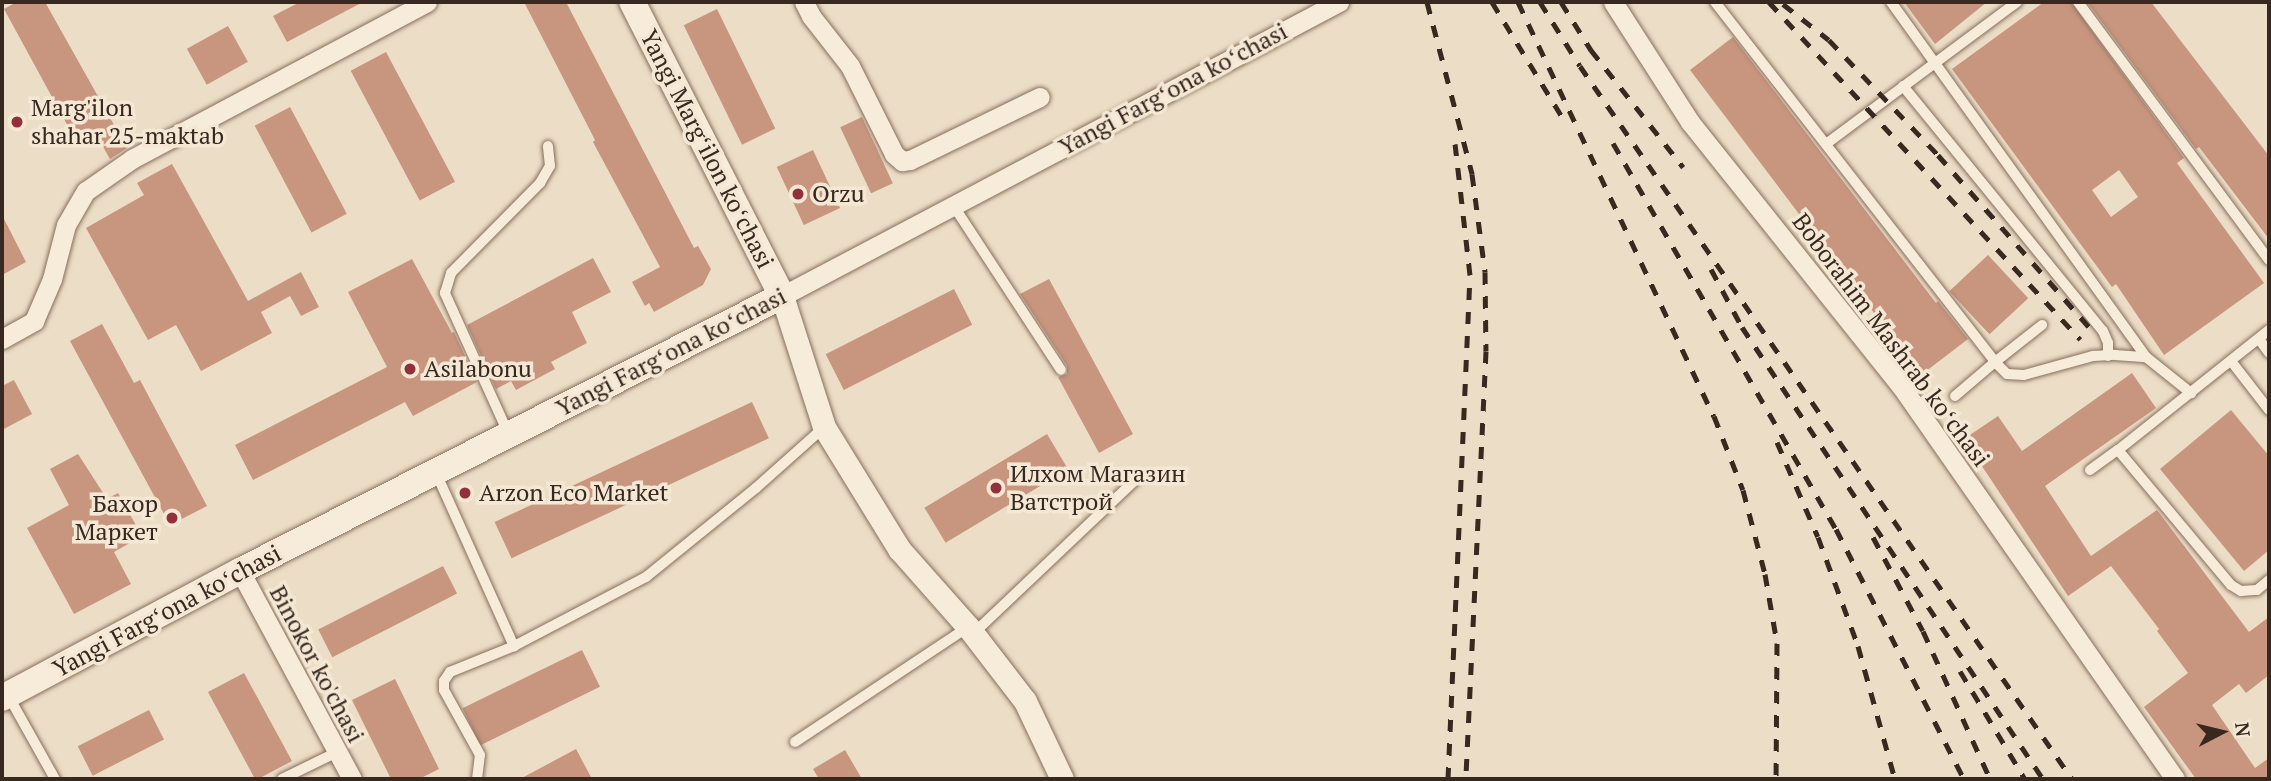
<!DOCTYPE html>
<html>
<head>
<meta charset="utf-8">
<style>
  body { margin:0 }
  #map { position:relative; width:2271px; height:781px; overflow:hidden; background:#ecddc6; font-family:"PT Serif",serif }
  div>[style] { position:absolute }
  .building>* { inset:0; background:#c8957e; transform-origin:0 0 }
  .roads { filter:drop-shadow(0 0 2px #866f5d) drop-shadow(0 0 2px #866f5d) }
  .service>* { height:10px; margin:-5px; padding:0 5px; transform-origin:5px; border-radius:5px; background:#f7ebd9 }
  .minor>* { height:19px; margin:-9.5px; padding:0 9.5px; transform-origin:9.5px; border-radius:9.5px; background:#f7ebd9 }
  .tertiary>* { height:23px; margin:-11.5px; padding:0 11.5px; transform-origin:11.5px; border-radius:11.5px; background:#f7ebd9 }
  .secondary>* { height:26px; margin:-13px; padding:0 13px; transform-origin:13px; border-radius:13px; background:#f7ebd9 }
  .rail>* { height:5px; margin-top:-2.5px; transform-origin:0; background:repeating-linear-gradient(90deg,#372920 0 12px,transparent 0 24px) }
  .dots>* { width:19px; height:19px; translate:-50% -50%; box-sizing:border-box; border:4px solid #f4e8d5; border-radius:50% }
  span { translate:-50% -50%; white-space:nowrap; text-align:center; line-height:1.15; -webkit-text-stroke:7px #f4e8d5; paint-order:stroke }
  .street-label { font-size:24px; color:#372920 }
  .poi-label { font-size:24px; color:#372920 }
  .left { translate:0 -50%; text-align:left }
  .right { translate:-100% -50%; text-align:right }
  .frame { position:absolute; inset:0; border:4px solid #372920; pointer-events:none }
  .north { position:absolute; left:2187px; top:697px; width:70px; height:70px; -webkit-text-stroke:5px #f4e8d5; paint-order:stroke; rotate:83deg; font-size:19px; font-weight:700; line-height:28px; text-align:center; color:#372920 }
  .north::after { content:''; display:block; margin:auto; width:24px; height:32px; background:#372920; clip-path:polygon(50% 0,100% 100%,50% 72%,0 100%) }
</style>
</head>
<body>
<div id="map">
  <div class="building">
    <i style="clip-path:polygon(17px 2px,45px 2px,127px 148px,110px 159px,94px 131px,76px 141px,4px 9px)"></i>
    <i style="clip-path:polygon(300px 2px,363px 2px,287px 42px,273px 16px)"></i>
    <i style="clip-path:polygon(524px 2px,566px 2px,694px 248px,698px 246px,711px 269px,703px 285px,654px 312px,649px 303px,645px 306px,632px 282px,660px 267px,593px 142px,595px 140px)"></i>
    <i style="clip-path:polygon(1904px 2px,1987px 2px,1935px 44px)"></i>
    <i style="clip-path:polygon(evenodd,2044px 2px,2071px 2px,2184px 158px,2177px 163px,2264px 283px,2164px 355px,2116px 284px,2112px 287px,1952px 69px,2044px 2px,2119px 170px,2138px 197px,2111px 217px,2092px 190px,2119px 170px)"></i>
    <i style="clip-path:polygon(2087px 2px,2151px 2px,2269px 156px,2269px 239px,2199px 147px,2196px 149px)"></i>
    <i style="left:717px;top:9px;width:133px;height:37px;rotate:64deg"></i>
    <i style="left:228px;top:26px;width:41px;height:47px;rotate:61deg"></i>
    <i style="clip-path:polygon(1733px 37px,1936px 303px,1938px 301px,1968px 339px,1921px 375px,1690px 70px)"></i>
    <i style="left:386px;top:52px;width:147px;height:40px;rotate:62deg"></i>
    <i style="left:290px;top:107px;width:121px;height:40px;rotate:62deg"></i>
    <i style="left:862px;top:117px;width:73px;height:24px;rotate:65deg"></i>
    <i style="left:813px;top:150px;width:64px;height:40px;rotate:65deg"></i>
    <i style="clip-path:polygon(172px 164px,248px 301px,301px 272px,319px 307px,301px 316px,290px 296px,261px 312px,272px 333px,201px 371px,176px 325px,148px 340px,86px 228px,144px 195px,137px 183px)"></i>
    <i style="clip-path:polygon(2px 215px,26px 262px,2px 275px)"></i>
    <i style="left:1988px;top:255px;width:59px;height:53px;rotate:47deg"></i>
    <i style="clip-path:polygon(593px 258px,611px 292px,572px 312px,587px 343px,551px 362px,555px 369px,516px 390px,511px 381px,496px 389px,467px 325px)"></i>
    <i style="clip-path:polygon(412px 259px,452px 333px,454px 332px,477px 382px,413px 416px,405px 402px,253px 480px,235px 445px,387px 367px,348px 292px)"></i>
    <i style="clip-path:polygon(1049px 279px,1133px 434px,1099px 453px,1058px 377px,1067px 374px,1067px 366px,1020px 294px)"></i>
    <i style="left:954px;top:289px;width:40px;height:144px;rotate:63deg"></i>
    <i style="clip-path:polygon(102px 324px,134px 383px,140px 380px,207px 506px,170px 525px,70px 341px)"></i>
    <i style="clip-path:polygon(2132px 373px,2156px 408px,2045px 486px,2091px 556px,2157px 510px,2249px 632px,2269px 617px,2269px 675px,2246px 693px,2239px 684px,2212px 705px,2255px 768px,2269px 758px,2269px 779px,2196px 779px,2144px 707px,2188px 673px,2157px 631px,2159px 629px,2111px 566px,2068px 596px,1964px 439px,1998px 416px,2022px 451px)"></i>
    <i style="clip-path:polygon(14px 380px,32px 414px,2px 430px,2px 386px)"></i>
    <i style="left:752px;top:402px;width:40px;height:284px;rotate:65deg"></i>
    <i style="clip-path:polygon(2231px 410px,2269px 456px,2269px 550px,2244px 571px,2160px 469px)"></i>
    <i style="left:1047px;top:434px;width:41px;height:143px;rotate:59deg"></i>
    <i style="clip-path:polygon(78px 454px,107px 499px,118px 493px,142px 536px,114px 552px,131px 584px,74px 614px,27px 528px,69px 505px,50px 469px)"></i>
    <i style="left:443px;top:566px;width:31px;height:140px;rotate:63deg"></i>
    <i style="left:582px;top:650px;width:41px;height:133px;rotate:64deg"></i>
    <i style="clip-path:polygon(244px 673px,292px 761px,258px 779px,255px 779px,208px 692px)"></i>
    <i style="clip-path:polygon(395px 679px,439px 769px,419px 779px,391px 779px,352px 700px)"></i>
    <i style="left:149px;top:710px;width:33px;height:80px;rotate:63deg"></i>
    <i style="clip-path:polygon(576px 749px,592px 779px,520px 779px)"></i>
    <i style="clip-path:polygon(845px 750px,862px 779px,819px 779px,813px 769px)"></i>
  </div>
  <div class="roads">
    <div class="service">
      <i style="left:1715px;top:2px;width:456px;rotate:52.1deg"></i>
      <i style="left:1995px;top:362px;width:60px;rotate:-38.2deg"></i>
      <i style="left:1891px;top:2px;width:437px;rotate:54.3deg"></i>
      <i style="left:2078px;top:2px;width:321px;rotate:53.5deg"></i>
      <i style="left:1903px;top:86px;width:316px;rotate:50.8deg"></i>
      <i style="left:2103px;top:331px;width:13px;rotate:67deg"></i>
      <i style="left:2108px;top:343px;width:13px;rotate:90deg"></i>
      <i style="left:1826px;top:144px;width:238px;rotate:-36.6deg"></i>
      <i style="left:953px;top:205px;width:197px;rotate:56.8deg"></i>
      <i style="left:2269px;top:330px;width:193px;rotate:141.5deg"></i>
      <i style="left:2118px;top:450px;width:176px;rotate:50.1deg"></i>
      <i style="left:2231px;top:585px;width:12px;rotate:31deg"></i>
      <i style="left:2241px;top:591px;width:16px;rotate:-4deg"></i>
      <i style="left:2257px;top:590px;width:16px;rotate:-40deg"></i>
      <i style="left:2259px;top:339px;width:17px;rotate:54deg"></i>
      <i style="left:2231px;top:361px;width:62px;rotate:52.2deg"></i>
      <i style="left:1955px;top:396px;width:52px;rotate:-40.4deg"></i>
      <i style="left:1995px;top:362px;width:17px;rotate:45deg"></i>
      <i style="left:2007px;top:374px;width:17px;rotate:3deg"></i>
      <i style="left:2024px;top:375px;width:72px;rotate:-15.4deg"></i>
      <i style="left:2093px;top:356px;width:22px;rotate:-3deg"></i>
      <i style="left:2115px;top:355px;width:31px;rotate:4deg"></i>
      <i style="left:2146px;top:357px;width:58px;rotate:38.7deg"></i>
      <i style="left:509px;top:435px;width:156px;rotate:-114.3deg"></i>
      <i style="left:445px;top:293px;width:21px;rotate:-73deg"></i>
      <i style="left:451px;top:273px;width:127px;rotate:-45.3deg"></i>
      <i style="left:540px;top:183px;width:20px;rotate:-60deg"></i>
      <i style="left:550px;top:166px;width:20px;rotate:-96deg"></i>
      <i style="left:2090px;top:470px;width:34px;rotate:-36deg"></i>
      <i style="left:437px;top:475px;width:188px;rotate:65.8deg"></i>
      <i style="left:974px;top:633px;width:224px;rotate:-43.5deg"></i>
      <i style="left:9px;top:697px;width:94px;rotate:60.7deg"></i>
      <i style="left:795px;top:742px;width:208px;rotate:-33.6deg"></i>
      <i style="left:282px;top:779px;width:61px;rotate:-26.1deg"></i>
      <i style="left:477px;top:779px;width:24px;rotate:-83deg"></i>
      <i style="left:480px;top:755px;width:74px;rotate:-119deg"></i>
      <i style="left:444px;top:690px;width:9px;rotate:-90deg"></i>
      <i style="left:444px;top:681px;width:11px;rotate:-56deg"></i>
      <i style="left:450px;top:672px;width:69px;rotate:-22.1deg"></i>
      <i style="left:514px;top:646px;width:149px;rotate:-27.6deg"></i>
      <i style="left:646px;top:577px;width:141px;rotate:-39deg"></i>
      <i style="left:756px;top:488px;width:90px;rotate:-41.8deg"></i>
    </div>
    <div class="minor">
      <i style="left:804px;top:2px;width:16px;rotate:63deg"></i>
      <i style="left:811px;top:16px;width:63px;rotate:52deg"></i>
      <i style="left:850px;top:66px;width:98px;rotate:63.4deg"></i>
      <i style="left:894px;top:154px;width:11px;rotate:41deg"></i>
      <i style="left:902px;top:161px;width:8px;rotate:-7deg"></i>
      <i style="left:910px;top:160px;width:144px;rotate:-25.9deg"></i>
      <i style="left:1613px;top:2px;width:143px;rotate:57.3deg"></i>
      <i style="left:1690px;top:122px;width:338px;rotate:51.4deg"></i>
      <i style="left:1901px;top:386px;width:479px;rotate:55.1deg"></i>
      <i style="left:782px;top:296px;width:630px;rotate:-27.83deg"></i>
      <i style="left:2px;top:339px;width:37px;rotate:-29deg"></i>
      <i style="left:34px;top:321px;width:46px;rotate:-66.8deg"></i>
      <i style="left:52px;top:279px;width:56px;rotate:-75.5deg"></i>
      <i style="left:66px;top:225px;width:39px;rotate:-60deg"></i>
      <i style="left:86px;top:191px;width:56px;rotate:-34.8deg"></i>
      <i style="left:132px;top:159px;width:334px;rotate:-28deg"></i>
      <i style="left:240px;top:571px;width:236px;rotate:61.7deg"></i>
    </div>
    <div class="tertiary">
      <i style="left:782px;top:296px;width:138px;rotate:72.2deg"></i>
      <i style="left:824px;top:427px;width:143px;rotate:58.4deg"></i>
      <i style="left:899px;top:549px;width:104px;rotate:48.5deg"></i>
      <i style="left:968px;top:627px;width:93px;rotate:52.4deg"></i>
      <i style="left:1025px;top:701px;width:86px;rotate:64.6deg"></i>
    </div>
    <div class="secondary">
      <i style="left:2px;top:698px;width:270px;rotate:-28.1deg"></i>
      <i style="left:240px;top:571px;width:608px;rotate:-26.9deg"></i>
      <i style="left:782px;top:296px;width:330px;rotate:-117deg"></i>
    </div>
  </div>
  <div class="rail">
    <i style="left:1427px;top:2px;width:178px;rotate:75.3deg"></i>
    <i style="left:1472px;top:174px;width:99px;rotate:82.4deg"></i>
    <i style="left:1485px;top:272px;width:79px;rotate:89.3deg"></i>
    <i style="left:1486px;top:351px;width:428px;rotate:92.7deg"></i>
    <i style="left:1492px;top:2px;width:142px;rotate:58.6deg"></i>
    <i style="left:1518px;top:2px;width:458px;rotate:64.7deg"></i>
    <i style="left:1714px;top:416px;width:79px;rotate:68.6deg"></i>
    <i style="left:1743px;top:490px;width:87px;rotate:75.3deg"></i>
    <i style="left:1765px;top:574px;width:70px;rotate:80.1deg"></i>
    <i style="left:1777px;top:643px;width:136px;rotate:90.4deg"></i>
    <i style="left:1540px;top:2px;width:75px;rotate:58deg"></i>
    <i style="left:1580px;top:66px;width:866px;rotate:55.39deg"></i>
    <i style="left:1561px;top:2px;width:57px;rotate:58deg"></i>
    <i style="left:1591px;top:50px;width:149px;rotate:51.8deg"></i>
    <i style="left:1769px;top:2px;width:459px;rotate:47.3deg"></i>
    <i style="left:1783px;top:4px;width:58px;rotate:38deg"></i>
    <i style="left:1829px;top:40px;width:158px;rotate:46.5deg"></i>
    <i style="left:1938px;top:155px;width:230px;rotate:48.7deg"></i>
    <i style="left:1613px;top:143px;width:446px;rotate:60deg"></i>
    <i style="left:1836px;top:529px;width:281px;rotate:62.9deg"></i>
    <i style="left:1711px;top:269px;width:66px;rotate:61.9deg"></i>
    <i style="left:1742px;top:327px;width:543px;rotate:56.34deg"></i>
    <i style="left:1777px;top:442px;width:103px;rotate:66.7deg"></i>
    <i style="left:1818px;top:537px;width:116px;rotate:69.8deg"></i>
    <i style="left:1858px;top:646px;width:138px;rotate:74.5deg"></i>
    <i style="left:1873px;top:537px;width:106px;rotate:62deg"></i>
    <i style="left:1923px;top:631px;width:162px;rotate:65.6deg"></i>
    <i style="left:1960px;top:671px;width:126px;rotate:59deg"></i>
    <i style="left:1448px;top:779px;width:504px;rotate:-87.5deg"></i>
    <i style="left:1470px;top:275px;width:132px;rotate:-96.5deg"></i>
  </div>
  <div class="dots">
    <i style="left:17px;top:122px;background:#92303b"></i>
    <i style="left:798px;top:194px;background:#92303b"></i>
    <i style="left:410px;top:369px;background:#92303b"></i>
    <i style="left:996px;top:488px;background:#92303b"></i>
    <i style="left:465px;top:493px;background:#92303b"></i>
    <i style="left:172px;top:518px;background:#92303b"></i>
  </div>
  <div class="street-label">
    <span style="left:1173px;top:89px;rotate:-28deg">Yangi Fargʻona koʻchasi</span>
    <span style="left:707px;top:149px;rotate:63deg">Yangi Margʻilon koʻchasi</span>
    <span style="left:1891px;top:340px;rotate:53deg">Boborahim Mashrab koʻchasi</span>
    <span style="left:671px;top:352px;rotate:-27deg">Yangi Fargʻona koʻchasi</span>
    <span style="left:167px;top:611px;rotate:-28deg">Yangi Fargʻona koʻchasi</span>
    <span style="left:317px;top:664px;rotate:62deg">Binokor ko'chasi</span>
  </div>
  <div class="poi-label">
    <span class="left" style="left:31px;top:122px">Marg'ilon<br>shahar 25-maktab</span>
    <span class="left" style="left:812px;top:194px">Orzu</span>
    <span class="left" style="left:424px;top:369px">Asilabonu</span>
    <span class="left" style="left:1010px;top:488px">Илхом Магазин<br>Ватстрой</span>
    <span class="left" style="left:479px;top:493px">Arzon Eco Market</span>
    <span class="right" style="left:158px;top:518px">Бахор<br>Маркет</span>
  </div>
  <div class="frame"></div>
  <div class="north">N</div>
</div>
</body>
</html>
